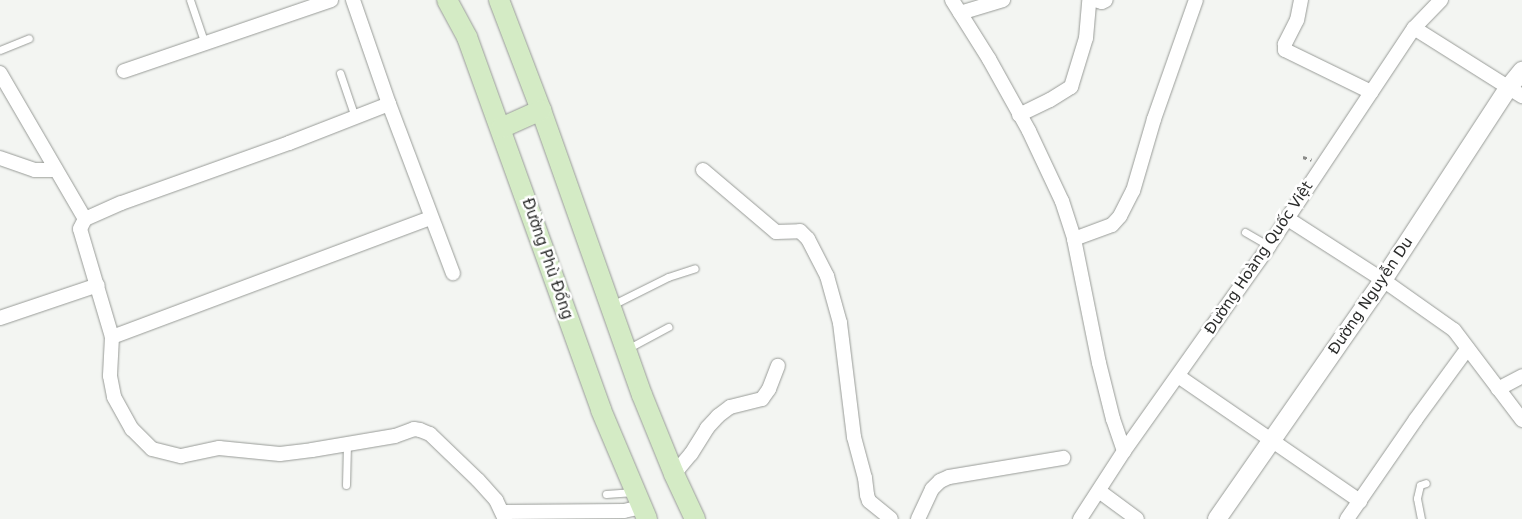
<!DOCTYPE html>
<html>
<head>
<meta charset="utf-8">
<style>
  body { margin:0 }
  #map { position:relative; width:1522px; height:519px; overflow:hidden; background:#f3f5f2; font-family:"DejaVu Sans",sans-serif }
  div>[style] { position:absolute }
  .path>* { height:2.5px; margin-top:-1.25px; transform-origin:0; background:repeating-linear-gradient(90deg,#8a8b89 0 4px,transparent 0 8px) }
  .roads { filter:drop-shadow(0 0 1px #989b97) drop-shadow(0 0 1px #989b97) }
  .service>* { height:7px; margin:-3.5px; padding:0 3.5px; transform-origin:3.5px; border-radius:3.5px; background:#fff }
  .minor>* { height:14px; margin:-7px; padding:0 7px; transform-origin:7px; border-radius:7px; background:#fff }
  .tertiary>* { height:18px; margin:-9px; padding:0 9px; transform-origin:9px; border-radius:9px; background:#fff }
  .secondary>* { height:20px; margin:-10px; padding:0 10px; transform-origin:10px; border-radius:10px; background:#d4ebc5 }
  span { translate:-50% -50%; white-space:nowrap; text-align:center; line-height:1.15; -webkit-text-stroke:5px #fff; paint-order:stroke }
  .street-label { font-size:15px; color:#2a2b2a }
</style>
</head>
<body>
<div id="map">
  <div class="path">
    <i style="left:1303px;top:157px;width:9px;rotate:18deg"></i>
  </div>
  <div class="roads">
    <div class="service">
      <i style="left:190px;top:0;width:46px;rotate:71.2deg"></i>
      <i style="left:0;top:50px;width:31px;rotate:-22deg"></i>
      <i style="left:340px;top:73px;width:46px;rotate:71.2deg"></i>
      <i style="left:1245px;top:232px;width:28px;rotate:30deg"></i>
      <i style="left:612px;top:305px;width:63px;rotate:-26.6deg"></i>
      <i style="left:668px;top:277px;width:28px;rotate:-18deg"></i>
      <i style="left:627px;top:349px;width:47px;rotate:-28.2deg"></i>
      <i style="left:346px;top:485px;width:41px;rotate:-88.6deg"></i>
      <i style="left:606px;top:494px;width:28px;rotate:-4deg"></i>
      <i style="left:1421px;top:519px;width:21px;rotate:-101deg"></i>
      <i style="left:1417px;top:498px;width:13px;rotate:-77deg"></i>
      <i style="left:1420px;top:485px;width:6px;rotate:-18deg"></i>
    </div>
    <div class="minor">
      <i style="left:353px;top:0;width:110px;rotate:70.9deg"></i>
      <i style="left:389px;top:104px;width:107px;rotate:158.7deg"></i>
      <i style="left:289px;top:143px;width:178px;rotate:160.3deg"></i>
      <i style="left:121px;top:203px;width:39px;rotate:156deg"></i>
      <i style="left:85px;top:219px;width:11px;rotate:117deg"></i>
      <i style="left:80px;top:229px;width:113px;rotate:73.5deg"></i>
      <i style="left:112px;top:337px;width:39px;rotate:93deg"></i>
      <i style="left:110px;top:376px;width:21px;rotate:79deg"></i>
      <i style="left:114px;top:397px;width:37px;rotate:61deg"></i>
      <i style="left:132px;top:429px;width:28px;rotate:45deg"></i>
      <i style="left:152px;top:449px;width:30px;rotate:14deg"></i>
      <i style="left:181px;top:456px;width:39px;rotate:-12deg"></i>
      <i style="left:219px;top:448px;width:61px;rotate:5.6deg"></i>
      <i style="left:280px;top:454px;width:32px;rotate:-7deg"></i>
      <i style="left:312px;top:450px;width:84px;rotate:-9.6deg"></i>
      <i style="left:395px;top:436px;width:20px;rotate:-20deg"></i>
      <i style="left:414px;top:429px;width:6px;rotate:9deg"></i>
      <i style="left:420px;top:430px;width:11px;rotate:22deg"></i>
      <i style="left:430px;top:434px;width:66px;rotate:43.8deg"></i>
      <i style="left:478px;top:480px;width:27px;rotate:48deg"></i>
      <i style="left:496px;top:500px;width:21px;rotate:65deg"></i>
      <i style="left:952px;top:0;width:70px;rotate:57.9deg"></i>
      <i style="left:989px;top:59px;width:82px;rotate:60.9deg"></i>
      <i style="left:1029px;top:131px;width:77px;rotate:64.8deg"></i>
      <i style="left:1062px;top:201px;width:40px;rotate:72deg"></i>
      <i style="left:1074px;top:239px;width:126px;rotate:78.6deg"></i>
      <i style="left:1099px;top:363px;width:58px;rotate:76deg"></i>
      <i style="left:1113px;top:419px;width:34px;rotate:71deg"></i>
      <i style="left:1095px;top:0;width:7px;rotate:16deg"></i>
      <i style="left:1102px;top:2px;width:4px;rotate:-27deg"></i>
      <i style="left:1301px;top:0;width:20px;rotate:101deg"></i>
      <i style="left:1297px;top:20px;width:27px;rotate:117deg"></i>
      <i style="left:1285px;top:44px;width:6px;rotate:90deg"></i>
      <i style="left:1285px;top:50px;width:96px;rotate:26deg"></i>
      <i style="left:960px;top:13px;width:45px;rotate:-16.8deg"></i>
      <i style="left:1414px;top:28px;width:128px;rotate:32.2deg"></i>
      <i style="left:124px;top:71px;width:219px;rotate:-18.9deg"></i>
      <i style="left:0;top:73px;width:169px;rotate:59.8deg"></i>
      <i style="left:389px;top:104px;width:181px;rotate:69.3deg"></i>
      <i style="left:1019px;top:115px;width:34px;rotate:-26deg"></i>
      <i style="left:1050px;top:100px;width:25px;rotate:-32deg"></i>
      <i style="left:1071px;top:87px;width:51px;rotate:-73deg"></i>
      <i style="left:1086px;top:38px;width:38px;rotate:-85deg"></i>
      <i style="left:0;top:158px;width:37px;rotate:19deg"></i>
      <i style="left:35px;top:170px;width:21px"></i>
      <i style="left:703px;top:170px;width:96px;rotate:40.3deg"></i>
      <i style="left:776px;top:232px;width:24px;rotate:-2deg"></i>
      <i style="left:800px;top:231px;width:11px;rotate:45deg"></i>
      <i style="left:808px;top:239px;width:42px;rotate:62.8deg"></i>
      <i style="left:827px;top:276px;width:49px;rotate:74.5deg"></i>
      <i style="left:840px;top:323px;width:115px;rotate:83deg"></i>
      <i style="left:854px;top:437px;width:42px;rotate:75deg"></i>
      <i style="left:865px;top:478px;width:17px;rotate:83deg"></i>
      <i style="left:867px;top:495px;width:6px;rotate:72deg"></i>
      <i style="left:869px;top:501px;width:28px;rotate:39deg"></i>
      <i style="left:1288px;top:219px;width:113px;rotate:32.7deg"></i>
      <i style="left:1383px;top:280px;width:87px;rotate:35.2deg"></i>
      <i style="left:1454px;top:330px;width:113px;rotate:52.9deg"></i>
      <i style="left:1074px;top:239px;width:40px;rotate:-20.2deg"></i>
      <i style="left:1112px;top:225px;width:12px;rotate:-48deg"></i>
      <i style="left:1120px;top:216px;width:28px;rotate:-63deg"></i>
      <i style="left:1133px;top:191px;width:75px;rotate:-73.7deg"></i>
      <i style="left:1154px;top:119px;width:126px;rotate:-70.6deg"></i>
      <i style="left:0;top:318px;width:103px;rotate:-18.6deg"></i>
      <i style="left:112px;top:337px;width:340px;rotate:-20.5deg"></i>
      <i style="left:1178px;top:376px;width:221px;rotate:34.5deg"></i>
      <i style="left:1498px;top:389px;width:27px;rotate:-28deg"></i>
      <i style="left:674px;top:474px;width:26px;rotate:-50deg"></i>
      <i style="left:691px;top:454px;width:31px;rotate:-58deg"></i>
      <i style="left:707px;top:428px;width:16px;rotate:-47deg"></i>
      <i style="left:718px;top:416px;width:15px;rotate:-37deg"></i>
      <i style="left:730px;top:407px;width:33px;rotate:-14deg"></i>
      <i style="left:762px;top:399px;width:12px;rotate:-55deg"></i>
      <i style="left:769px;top:389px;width:25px;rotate:-69deg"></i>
      <i style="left:1099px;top:491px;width:47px;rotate:36.4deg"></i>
      <i style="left:503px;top:512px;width:121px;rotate:-0.5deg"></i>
      <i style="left:624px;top:511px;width:17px;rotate:-13deg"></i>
      <i style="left:918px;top:519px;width:33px;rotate:-65deg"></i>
      <i style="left:932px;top:489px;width:11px;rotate:-45deg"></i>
      <i style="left:940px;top:481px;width:10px;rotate:-24deg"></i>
      <i style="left:949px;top:477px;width:116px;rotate:-9.5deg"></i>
      <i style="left:1080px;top:519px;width:81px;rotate:-57.1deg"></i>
      <i style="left:1124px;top:451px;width:251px;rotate:-54.7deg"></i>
      <i style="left:1269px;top:246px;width:262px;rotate:-56.4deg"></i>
      <i style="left:1414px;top:28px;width:39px;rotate:-46deg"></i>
      <i style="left:1347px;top:519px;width:121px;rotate:-55.4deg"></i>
      <i style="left:1416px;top:419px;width:87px;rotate:-53.9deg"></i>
    </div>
    <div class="tertiary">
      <i style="left:1217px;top:519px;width:291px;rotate:-55.2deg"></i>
      <i style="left:1383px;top:280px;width:230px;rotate:-56.9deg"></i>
      <i style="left:1509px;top:87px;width:21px;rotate:-51deg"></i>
    </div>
    <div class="secondary">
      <i style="left:447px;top:0;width:42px;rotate:61.6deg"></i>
      <i style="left:467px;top:37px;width:396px;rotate:70.2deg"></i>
      <i style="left:601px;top:410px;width:118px;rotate:67.1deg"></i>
      <i style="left:499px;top:0;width:118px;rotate:69.1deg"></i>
      <i style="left:541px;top:110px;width:302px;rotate:70.5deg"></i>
      <i style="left:642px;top:395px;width:85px;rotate:67.9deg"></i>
      <i style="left:674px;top:474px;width:50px;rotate:65deg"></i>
      <i style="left:501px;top:128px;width:44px;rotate:-24.2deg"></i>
    </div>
  </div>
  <div class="street-label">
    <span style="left:1259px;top:258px;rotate:-56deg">Đường Hoàng Quốc Việt</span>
    <span style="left:547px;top:259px;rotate:71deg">Đường Phù Đổng</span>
    <span style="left:1371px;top:296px;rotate:-56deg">Đường Nguyễn Du</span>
  </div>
</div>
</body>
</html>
